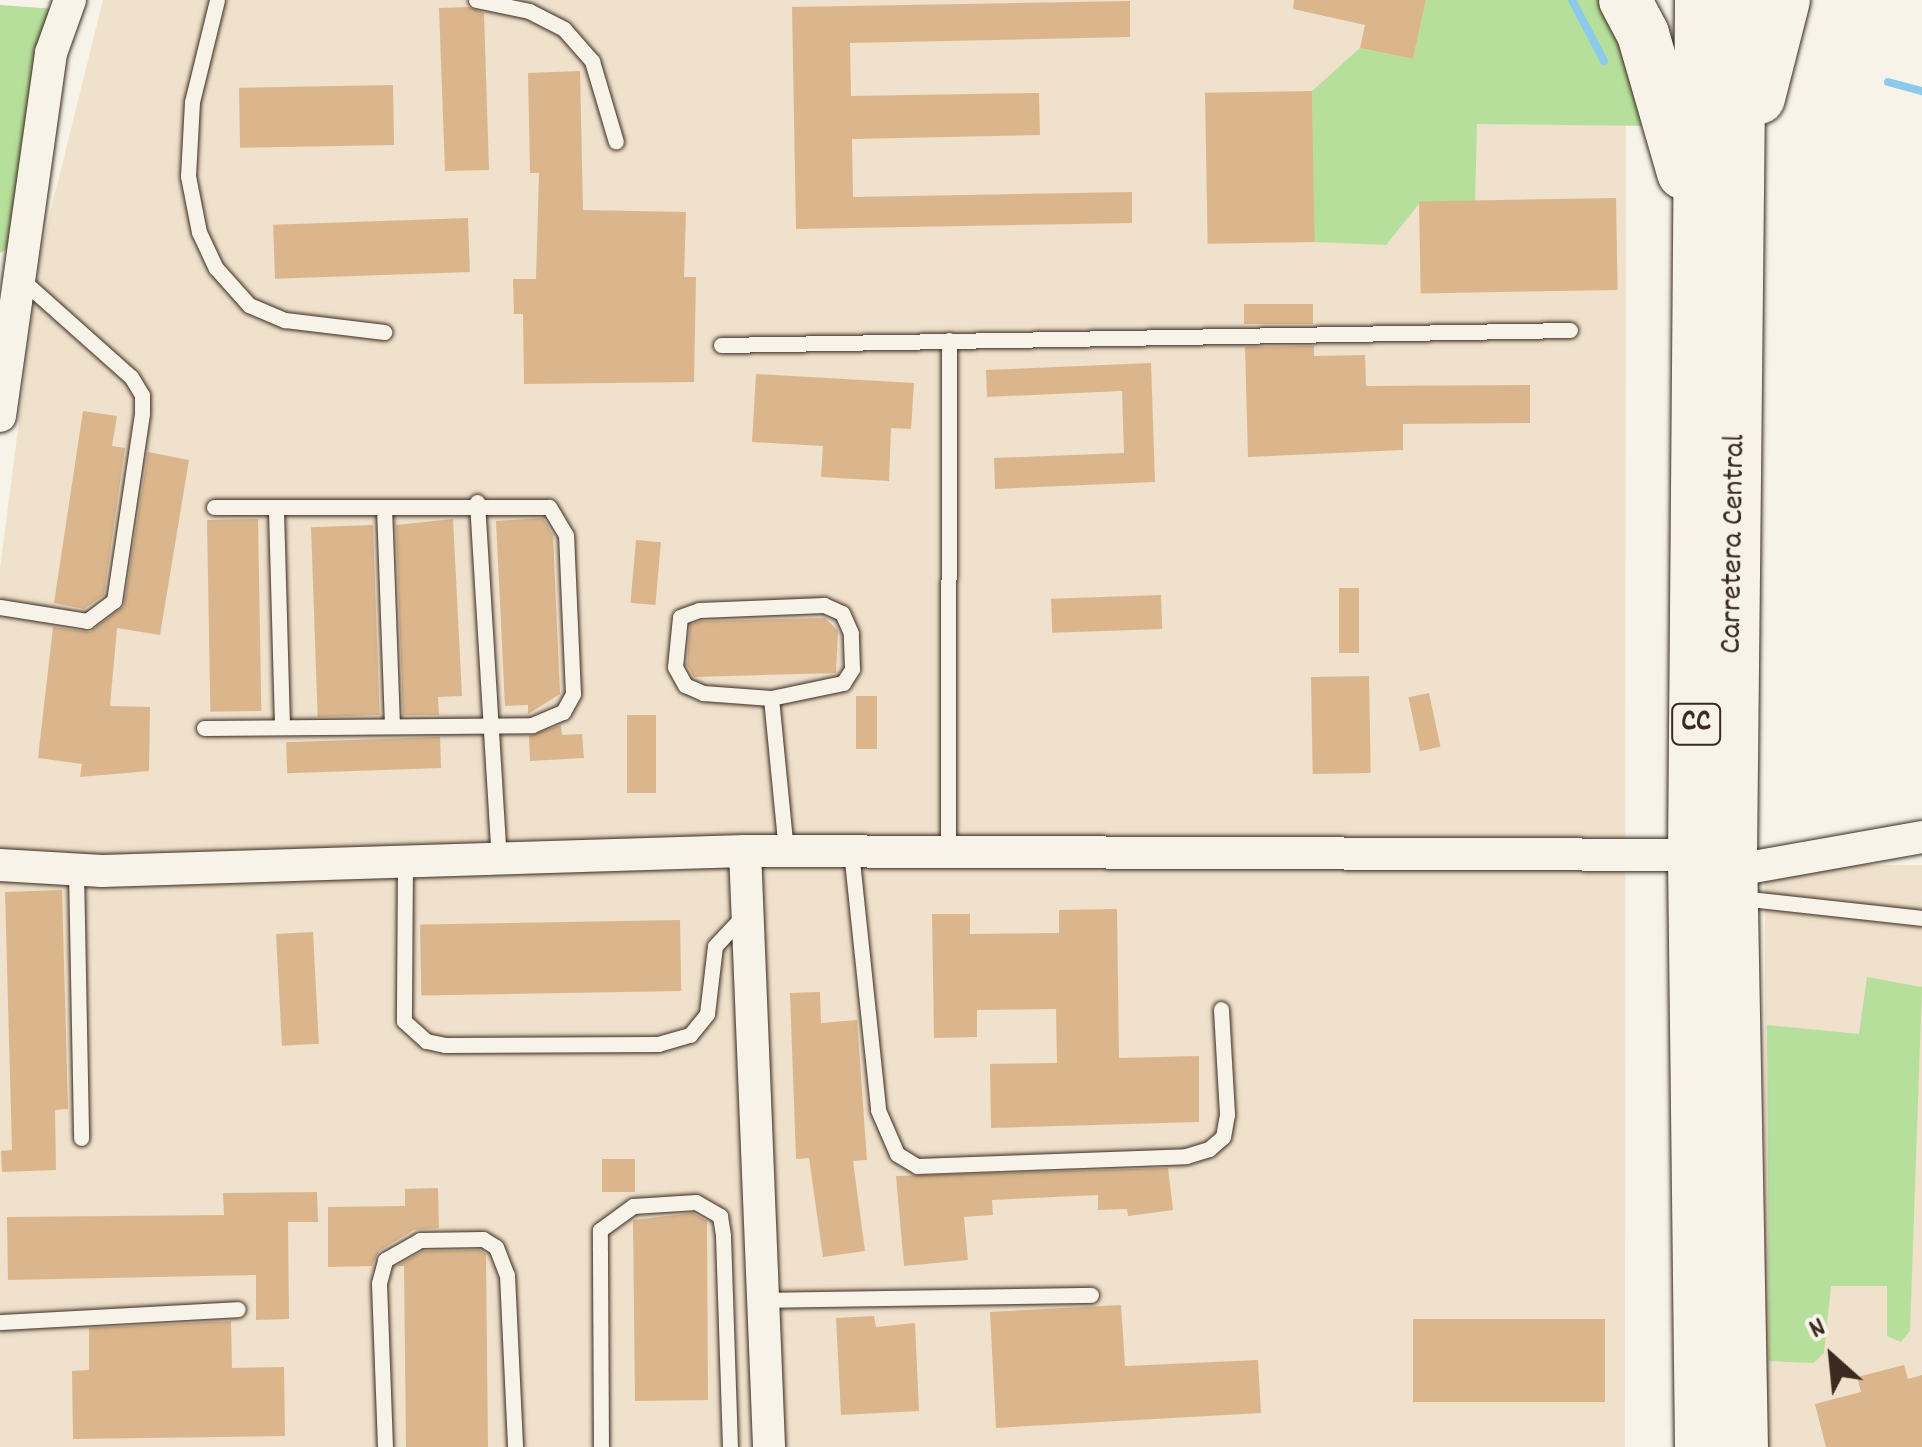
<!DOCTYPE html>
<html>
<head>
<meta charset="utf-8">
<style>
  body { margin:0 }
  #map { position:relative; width:1922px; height:1447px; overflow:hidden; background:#f7f3e8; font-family:Dekko,sans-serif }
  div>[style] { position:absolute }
  .built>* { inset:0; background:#efe1cc; transform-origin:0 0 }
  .green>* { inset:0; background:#b7df9c }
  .stream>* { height:8px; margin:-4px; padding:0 4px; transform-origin:4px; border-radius:4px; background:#8bcaec }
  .building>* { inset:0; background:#dbb68c; transform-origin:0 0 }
  .roads { filter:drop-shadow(0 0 2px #3b2a1e) drop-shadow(0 0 2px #3b2a1e) }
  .service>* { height:15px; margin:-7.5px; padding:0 7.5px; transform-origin:7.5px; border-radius:7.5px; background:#f7f3e8 }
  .minor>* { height:32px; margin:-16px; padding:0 16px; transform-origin:16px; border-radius:16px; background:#f7f3e8 }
  .trunk>* { height:52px; margin:-26px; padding:0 26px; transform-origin:26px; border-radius:26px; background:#f7f3e8 }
  span { translate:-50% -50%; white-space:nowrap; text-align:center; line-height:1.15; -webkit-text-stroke:8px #f7f3e8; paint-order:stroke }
  .shield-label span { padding:2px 8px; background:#f7f3e8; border:2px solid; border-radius:8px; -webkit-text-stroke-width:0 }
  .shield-label { font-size:30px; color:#3b2a1e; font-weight:700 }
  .street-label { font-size:32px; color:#3b2a1e }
  .north { position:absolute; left:1782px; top:1307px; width:100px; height:100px; -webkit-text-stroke:8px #f7f3e8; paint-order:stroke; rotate:333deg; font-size:28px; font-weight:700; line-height:40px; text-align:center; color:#3b2a1e }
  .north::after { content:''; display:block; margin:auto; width:35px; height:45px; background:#3b2a1e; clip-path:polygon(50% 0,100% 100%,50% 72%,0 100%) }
</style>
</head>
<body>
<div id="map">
  <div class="built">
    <i style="clip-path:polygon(103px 0,1541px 0,1626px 91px,1625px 1447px,0 1447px,0 569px,41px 250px)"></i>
    <i style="left:1922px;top:865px;width:582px;height:157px;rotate:90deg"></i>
  </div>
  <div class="green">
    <i style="clip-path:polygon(1426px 0,1614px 0,1654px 126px,1477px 124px,1475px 203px,1419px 204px,1386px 245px,1314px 242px,1312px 91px,1360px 48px,1413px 59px)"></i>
    <i style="clip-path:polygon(0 5px,56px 9px,19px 242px,0 253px)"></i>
    <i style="clip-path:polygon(1867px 977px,1922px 987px,1910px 1331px,1901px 1342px,1887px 1336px,1887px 1286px,1831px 1286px,1824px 1353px,1814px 1363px,1769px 1361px,1767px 1025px,1859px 1034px)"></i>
  </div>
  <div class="stream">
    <i style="left:1572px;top:0;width:69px;rotate:62.3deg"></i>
    <i style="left:1888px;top:82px;width:35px;rotate:15deg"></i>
  </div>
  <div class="building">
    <i style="clip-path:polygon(1294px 0,1426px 0,1413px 59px,1360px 48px,1365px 25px,1293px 9px)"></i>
    <i style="clip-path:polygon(1130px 1px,1130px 37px,850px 43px,851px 96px,1039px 93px,1040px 135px,852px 139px,853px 197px,1132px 192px,1132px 223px,796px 229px,792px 7px)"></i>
    <i style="clip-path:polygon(468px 7px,484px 13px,489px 170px,445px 171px,439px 8px)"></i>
    <i style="clip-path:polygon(580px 71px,583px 210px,686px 212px,684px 277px,696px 277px,694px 382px,524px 384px,523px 314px,514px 314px,513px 279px,536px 279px,539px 173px,530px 173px,528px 73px)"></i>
    <i style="left:393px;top:85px;width:60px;height:154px;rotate:89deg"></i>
    <i style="left:1312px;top:91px;width:151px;height:107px;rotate:89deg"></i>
    <i style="left:1616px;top:198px;width:92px;height:197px;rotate:89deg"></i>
    <i style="left:468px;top:218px;width:54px;height:195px;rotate:88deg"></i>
    <i style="left:1244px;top:304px;width:69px;height:20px"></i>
    <i style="clip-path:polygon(1314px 346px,1314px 356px,1365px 355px,1366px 386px,1530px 385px,1530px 423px,1403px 424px,1403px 450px,1248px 457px,1245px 347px)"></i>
    <i style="clip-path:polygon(1151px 363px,1155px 482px,995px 489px,994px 458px,1124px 453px,1122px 391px,987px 397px,986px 370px)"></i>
    <i style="clip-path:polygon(756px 374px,914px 383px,911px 429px,891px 428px,889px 481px,821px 477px,823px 446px,752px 442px)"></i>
    <i style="clip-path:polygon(83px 411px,117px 416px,112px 446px,125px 448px,104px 595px,84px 609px,54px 603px)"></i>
    <i style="clip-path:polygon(148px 452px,189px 460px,160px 635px,117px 628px,110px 706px,150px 707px,149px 771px,80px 777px,82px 764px,38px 758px,53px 627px,90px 632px,124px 606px)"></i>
    <i style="clip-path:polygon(543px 518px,553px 535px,560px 694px,528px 714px,528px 705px,505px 706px,496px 521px)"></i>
    <i style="left:258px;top:519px;width:192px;height:51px;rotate:89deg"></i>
    <i style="clip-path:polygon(453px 519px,462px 696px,438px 697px,439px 715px,403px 715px,396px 525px)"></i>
    <i style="left:373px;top:525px;width:190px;height:62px;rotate:88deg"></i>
    <i style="left:636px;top:540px;width:25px;height:63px;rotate:5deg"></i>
    <i style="left:1339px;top:588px;width:20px;height:65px"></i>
    <i style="left:1161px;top:595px;width:34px;height:110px;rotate:88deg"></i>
    <i style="clip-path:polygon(825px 618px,838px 631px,836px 673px,694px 677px,687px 665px,690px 625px,701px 621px)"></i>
    <i style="left:1369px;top:676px;width:97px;height:58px;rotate:89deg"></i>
    <i style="left:1429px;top:693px;width:55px;height:21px;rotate:78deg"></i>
    <i style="left:856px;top:696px;width:21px;height:53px"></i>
    <i style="left:627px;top:715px;width:29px;height:78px"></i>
    <i style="clip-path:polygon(561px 725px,562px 735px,582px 734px,584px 758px,530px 761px,529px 736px)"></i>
    <i style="left:440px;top:737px;width:31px;height:154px;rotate:88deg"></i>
    <i style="clip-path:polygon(62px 890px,68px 1109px,55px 1110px,56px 1170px,2px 1172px,1px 1151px,12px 1150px,5px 892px)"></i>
    <i style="clip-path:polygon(1117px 909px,1119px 1058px,1199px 1056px,1199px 1122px,991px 1128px,990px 1064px,1057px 1063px,1056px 1009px,977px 1010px,977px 1037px,934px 1038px,932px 914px,970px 914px,970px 934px,1059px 933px,1059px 910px)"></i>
    <i style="left:680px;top:920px;width:71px;height:260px;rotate:89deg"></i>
    <i style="left:313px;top:932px;width:112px;height:37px;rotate:87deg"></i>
    <i style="clip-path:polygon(820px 992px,821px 1023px,857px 1020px,867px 1160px,853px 1161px,865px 1251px,823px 1257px,809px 1158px,796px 1159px,790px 993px)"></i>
    <i style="left:602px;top:1159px;width:33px;height:33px"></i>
    <i style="clip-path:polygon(1168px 1168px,1173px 1210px,1128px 1216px,1127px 1209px,1098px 1210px,1098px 1195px,992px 1200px,993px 1215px,964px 1217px,968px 1260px,904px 1266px,896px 1176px)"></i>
    <i style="clip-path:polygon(438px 1188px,439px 1228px,414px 1230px,379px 1251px,372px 1266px,328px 1267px,328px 1207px,405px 1206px,405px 1189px)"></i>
    <i style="clip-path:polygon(317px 1192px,318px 1222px,288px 1222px,289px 1319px,256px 1320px,256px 1275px,8px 1280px,7px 1217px,224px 1215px,223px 1193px)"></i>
    <i style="clip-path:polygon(693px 1213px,707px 1221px,708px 1400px,635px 1401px,633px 1220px)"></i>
    <i style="clip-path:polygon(480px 1250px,486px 1254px,488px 1447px,406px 1447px,404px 1266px,397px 1266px,423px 1251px)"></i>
    <i style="clip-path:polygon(1121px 1305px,1125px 1366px,1258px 1360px,1261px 1413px,996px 1428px,990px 1312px)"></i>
    <i style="clip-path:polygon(874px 1316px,876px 1327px,915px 1323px,919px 1411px,841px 1415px,836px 1318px)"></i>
    <i style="left:1605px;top:1319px;width:83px;height:192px;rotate:90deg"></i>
    <i style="clip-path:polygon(231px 1321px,232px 1368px,284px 1367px,285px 1436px,73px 1439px,72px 1371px,89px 1370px,89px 1328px)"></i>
    <i style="clip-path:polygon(1904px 1365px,1908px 1379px,1922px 1375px,1922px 1447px,1826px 1447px,1815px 1404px,1861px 1392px,1857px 1377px)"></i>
  </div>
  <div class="roads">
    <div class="service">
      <i style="left:217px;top:0;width:105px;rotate:103.8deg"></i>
      <i style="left:192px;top:102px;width:74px;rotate:93.1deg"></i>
      <i style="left:188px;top:176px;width:57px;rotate:78.9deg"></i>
      <i style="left:199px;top:232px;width:40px;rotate:65deg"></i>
      <i style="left:216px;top:268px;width:50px;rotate:48.3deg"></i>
      <i style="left:249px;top:305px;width:39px;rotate:23deg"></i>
      <i style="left:285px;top:320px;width:100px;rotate:6.9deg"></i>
      <i style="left:476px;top:0;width:54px;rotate:11.7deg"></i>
      <i style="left:529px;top:11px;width:39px;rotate:27deg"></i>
      <i style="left:564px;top:29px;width:43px;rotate:48.8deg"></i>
      <i style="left:592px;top:61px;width:84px;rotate:73.5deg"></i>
      <i style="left:721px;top:345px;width:849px;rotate:-1.01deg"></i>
      <i style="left:477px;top:502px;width:358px;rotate:86.5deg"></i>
      <i style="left:384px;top:507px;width:219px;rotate:87.9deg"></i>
      <i style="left:276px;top:510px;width:217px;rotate:88.4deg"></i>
      <i style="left:0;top:607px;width:88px;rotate:9.1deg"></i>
      <i style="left:87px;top:621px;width:34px;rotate:-37deg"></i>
      <i style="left:114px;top:601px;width:190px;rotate:-81.5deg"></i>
      <i style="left:142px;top:413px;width:18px;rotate:-90deg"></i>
      <i style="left:142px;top:395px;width:21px;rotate:-121deg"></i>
      <i style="left:131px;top:377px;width:149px;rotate:-138.3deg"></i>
      <i style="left:771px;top:698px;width:74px;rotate:-11.8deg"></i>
      <i style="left:843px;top:683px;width:17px;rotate:-57deg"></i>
      <i style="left:852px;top:669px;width:36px;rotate:-92deg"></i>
      <i style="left:851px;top:633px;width:22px;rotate:-114deg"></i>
      <i style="left:842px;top:613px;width:20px;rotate:-156deg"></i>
      <i style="left:824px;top:605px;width:125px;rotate:177.7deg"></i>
      <i style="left:699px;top:610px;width:20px;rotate:160deg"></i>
      <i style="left:680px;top:617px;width:50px;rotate:95.7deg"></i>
      <i style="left:675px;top:667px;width:21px;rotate:61deg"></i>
      <i style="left:685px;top:685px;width:20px;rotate:24deg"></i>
      <i style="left:703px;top:693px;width:68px;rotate:4.2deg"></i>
      <i style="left:771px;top:698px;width:154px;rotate:84.4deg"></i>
      <i style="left:204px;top:728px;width:328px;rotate:-0.5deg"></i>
      <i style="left:532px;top:725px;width:34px;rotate:-23deg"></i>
      <i style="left:563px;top:712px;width:21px;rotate:-61deg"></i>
      <i style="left:573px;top:694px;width:159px;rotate:-92.5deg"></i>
      <i style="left:566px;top:535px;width:33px;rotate:-121deg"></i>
      <i style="left:549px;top:507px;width:335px;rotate:180deg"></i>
      <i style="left:851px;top:851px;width:260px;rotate:84deg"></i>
      <i style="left:878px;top:1110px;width:48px;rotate:66.6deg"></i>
      <i style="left:897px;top:1154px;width:23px;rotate:31deg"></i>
      <i style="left:917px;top:1166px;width:269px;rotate:-2.1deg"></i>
      <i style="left:1186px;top:1156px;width:24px;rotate:-17deg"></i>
      <i style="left:1209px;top:1149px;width:18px;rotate:-41deg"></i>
      <i style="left:1223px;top:1137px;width:23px;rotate:-80deg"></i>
      <i style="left:1227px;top:1114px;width:105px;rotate:-93.3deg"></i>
      <i style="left:948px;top:851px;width:511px;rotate:-89.89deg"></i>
      <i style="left:405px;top:862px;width:159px;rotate:90.4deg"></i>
      <i style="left:404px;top:1021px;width:30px;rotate:42deg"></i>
      <i style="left:426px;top:1041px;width:19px;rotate:12deg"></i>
      <i style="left:445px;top:1045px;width:213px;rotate:-0.3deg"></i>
      <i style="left:658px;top:1044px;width:33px;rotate:-16deg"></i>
      <i style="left:690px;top:1035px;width:27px;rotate:-51deg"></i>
      <i style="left:707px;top:1014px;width:68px;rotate:-83.3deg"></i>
      <i style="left:715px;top:946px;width:44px;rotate:-46.8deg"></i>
      <i style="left:76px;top:870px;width:268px;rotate:88.9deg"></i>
      <i style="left:1741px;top:898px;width:182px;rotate:6.3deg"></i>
      <i style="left:763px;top:1300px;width:328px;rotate:-0.9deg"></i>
      <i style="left:0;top:1322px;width:238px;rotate:-3.1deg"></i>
      <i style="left:385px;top:1447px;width:164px;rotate:-92.1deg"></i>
      <i style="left:379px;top:1283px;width:24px;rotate:-75deg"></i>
      <i style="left:385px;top:1260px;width:40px;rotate:-29.7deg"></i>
      <i style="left:420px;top:1240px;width:63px;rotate:-0.9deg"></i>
      <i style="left:483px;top:1239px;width:15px;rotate:32deg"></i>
      <i style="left:496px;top:1247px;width:30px;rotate:69deg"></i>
      <i style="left:507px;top:1275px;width:172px;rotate:87.3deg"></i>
      <i style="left:601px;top:1447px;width:217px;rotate:-90.3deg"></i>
      <i style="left:600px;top:1230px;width:41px;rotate:-36deg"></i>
      <i style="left:633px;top:1206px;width:63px;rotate:-3.6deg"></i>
      <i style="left:696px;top:1202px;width:28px;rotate:30deg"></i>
      <i style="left:720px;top:1216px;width:20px;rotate:81deg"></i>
      <i style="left:723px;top:1236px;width:211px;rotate:88.1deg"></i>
    </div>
    <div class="minor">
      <i style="left:0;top:416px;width:367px;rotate:-82deg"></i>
      <i style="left:51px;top:53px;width:56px;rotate:-70.3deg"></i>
      <i style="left:745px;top:851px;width:596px;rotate:87.69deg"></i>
      <i style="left:0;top:865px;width:102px;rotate:3.4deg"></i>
      <i style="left:102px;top:871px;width:643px;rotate:-1.78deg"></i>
      <i style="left:745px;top:851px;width:966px;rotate:0.24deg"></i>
      <i style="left:1731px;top:871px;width:194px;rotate:-10.1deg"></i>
    </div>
    <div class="trunk">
      <i style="left:1625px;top:0;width:38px;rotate:62deg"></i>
      <i style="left:1643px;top:34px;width:145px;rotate:73.9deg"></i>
      <i style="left:1740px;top:0;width:853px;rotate:90.6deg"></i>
      <i style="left:1731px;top:853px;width:594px;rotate:88.94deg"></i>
      <i style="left:1759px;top:98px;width:101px;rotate:-75.7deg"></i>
      <i style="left:1701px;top:1447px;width:591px;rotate:-90.68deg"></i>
      <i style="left:1694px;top:856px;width:856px;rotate:-89.53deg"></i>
    </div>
  </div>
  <div class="shield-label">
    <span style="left:1696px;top:724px">CC</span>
  </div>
  <div class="street-label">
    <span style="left:1735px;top:544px;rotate:-89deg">Carretera Central</span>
  </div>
  <div class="north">N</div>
</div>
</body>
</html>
